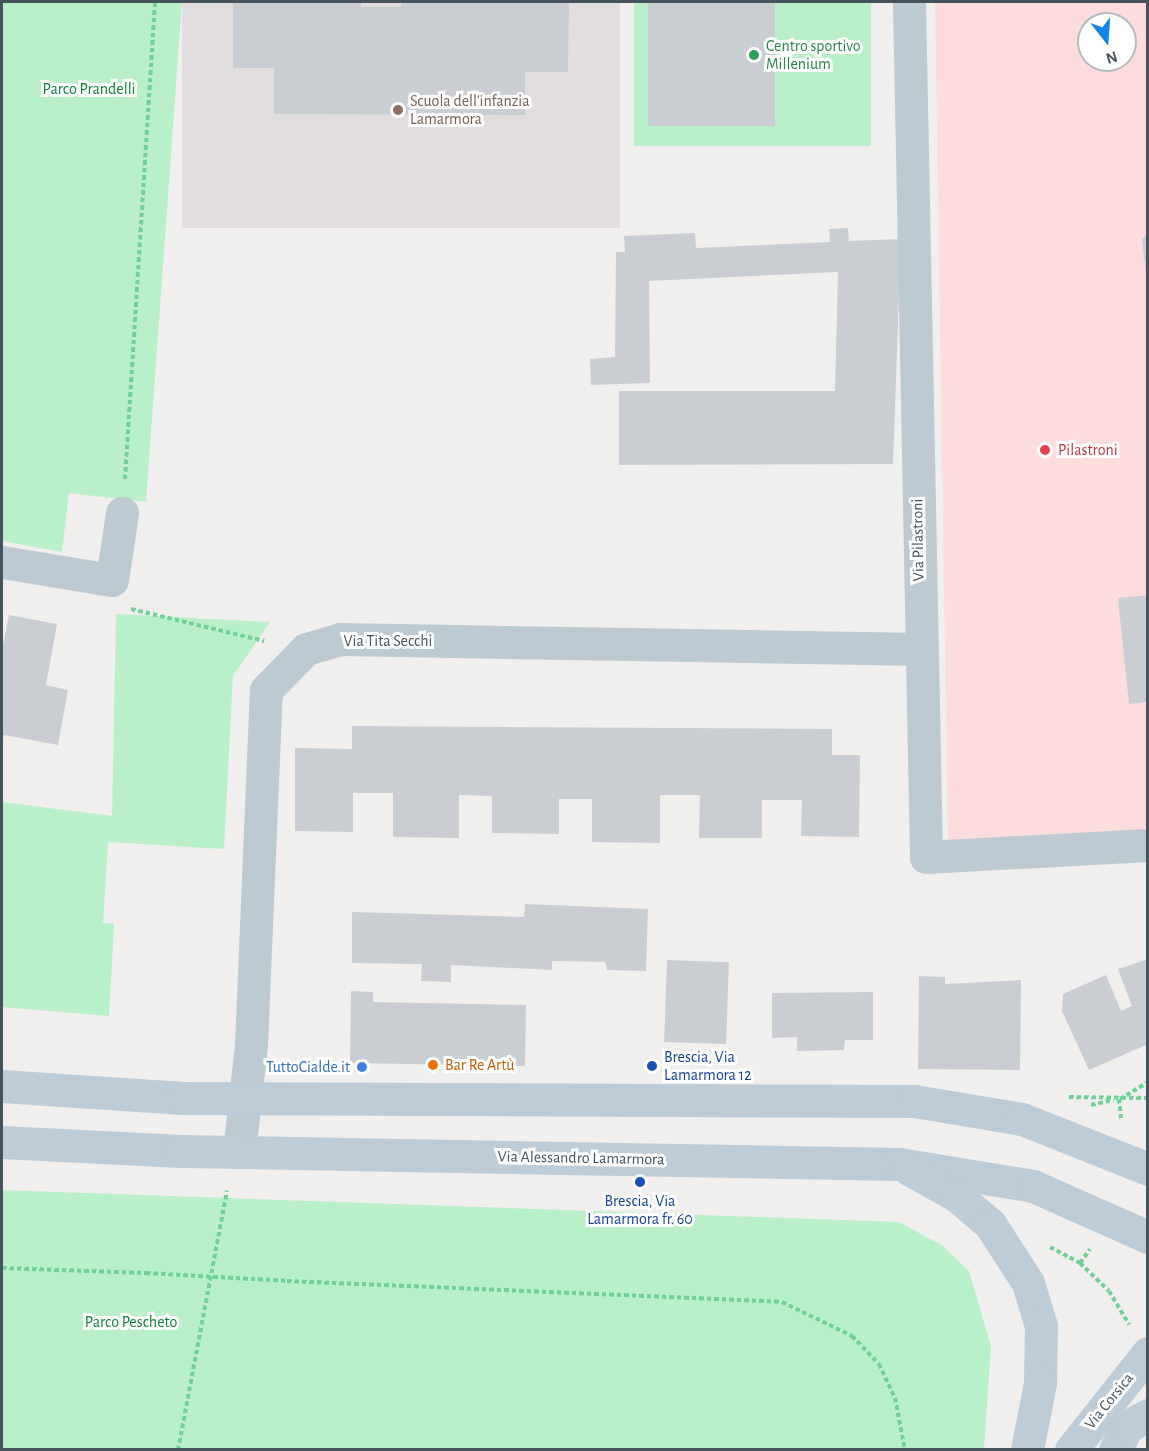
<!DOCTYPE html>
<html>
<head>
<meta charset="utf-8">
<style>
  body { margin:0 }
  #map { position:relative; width:1149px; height:1451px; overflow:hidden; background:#f1eeee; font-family:"Alegreya Sans",sans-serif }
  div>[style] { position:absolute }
  .education>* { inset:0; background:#e2dee0; transform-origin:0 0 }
  .medical>* { inset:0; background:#fcdcdd }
  .green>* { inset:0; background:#baf0c9; transform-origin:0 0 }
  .building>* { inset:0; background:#caced3; transform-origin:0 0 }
  .path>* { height:4px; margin-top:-2px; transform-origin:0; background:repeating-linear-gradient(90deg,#70d096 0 4.5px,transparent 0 7.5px) }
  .minor>* { height:33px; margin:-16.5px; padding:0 16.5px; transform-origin:16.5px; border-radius:16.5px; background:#bdcad1 }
  .secondary>* { height:33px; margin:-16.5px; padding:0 16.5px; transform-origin:16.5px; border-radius:16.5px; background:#bdccd6 }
  .path-bridge>* { height:4px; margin-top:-2px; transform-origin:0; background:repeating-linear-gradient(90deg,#70d096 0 4.5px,transparent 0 7.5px) }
  .dots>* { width:16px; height:16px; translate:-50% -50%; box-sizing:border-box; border:3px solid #fff; border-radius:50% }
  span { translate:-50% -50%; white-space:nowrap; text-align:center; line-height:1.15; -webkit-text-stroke:6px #fff; paint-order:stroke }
  .leisure-label { font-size:16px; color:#27864d }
  .left { translate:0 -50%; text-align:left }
  .park-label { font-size:16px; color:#13803e }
  .education-label { font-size:16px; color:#785e54 }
  .health-label { font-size:16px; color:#be3a42 }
  .street-label { font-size:16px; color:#45545c }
  .transit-label { font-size:16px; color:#164399 }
  .food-label { font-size:16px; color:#c56008 }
  .shop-label { font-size:16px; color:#366cbe }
  .right { translate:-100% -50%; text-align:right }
  .frame { position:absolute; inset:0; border:3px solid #45545c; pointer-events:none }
  .north { position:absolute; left:1077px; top:12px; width:60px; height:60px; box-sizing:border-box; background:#fff; border:2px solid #b5bbbe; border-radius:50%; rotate:163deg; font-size:16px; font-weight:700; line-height:24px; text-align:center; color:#45545c }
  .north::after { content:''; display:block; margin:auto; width:21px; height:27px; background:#1286e7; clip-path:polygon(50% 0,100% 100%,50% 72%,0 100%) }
</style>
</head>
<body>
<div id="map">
  <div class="education">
    <i style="left:182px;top:2px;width:438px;height:226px"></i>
  </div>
  <div class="medical">
    <i style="clip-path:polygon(evenodd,935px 2px,1147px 2px,1147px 839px,948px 844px,935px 2px,1089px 24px,1125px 24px,1125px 60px,1089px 60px,1089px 24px)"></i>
  </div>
  <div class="green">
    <i style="clip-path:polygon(2px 2px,182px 2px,146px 502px,69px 493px,62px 552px,2px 541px)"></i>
    <i style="left:634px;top:2px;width:237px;height:144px"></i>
    <i style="clip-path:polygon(116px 614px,270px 622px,233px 676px,224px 849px,108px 842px,103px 923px,114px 924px,109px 1016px,2px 1007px,2px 802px,112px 816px)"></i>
    <i style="clip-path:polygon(2px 1190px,899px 1222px,943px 1246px,969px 1271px,991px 1346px,984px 1449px,2px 1449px)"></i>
  </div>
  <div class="building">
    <i style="clip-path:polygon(233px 2px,361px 2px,361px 7px,401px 7px,401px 2px,569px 2px,568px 72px,525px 72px,525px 115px,274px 114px,274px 68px,233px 68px)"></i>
    <i style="left:648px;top:2px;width:127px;height:124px"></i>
    <i style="clip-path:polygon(848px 228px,849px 241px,901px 239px,893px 464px,619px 465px,619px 391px,835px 391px,838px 272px,649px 281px,650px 383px,591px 385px,590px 359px,615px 357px,616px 252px,625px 252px,624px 236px,695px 233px,696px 248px,830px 242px,829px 229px)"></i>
    <i style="clip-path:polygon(1148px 233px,1148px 274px,1146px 274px,1142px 239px)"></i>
    <i style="clip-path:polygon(1148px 595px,1148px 702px,1129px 704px,1118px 598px)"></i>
    <i style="clip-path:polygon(9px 615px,57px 624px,46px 685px,68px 690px,58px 745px,4px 735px,2px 742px,2px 650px)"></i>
    <i style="clip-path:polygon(352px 726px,832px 729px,832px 755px,860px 755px,859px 837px,801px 836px,802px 800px,762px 800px,762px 838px,699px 838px,700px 795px,660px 795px,660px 843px,592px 842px,592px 799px,559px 799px,559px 834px,492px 833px,492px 796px,459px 795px,459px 838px,393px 837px,393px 793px,353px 793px,353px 832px,295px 831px,295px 748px,352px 749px)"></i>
    <i style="clip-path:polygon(525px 904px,648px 909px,646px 971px,607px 970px,605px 962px,552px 961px,552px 970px,451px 965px,451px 982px,421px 981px,422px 964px,352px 963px,352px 912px,524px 917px)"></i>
    <i style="clip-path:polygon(1148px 959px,1148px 1044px,1089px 1070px,1062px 1011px,1063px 994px,1106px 975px,1121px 1011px,1132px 1006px,1118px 969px)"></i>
    <i style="left:667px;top:960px;width:62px;height:82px;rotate:2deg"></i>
    <i style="clip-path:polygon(919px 976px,945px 977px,945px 984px,1021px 980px,1020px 1070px,918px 1069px)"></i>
    <i style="clip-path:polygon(351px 991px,373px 992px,373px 1002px,526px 1005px,525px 1066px,350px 1063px)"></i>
    <i style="clip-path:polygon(873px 992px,873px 1040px,845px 1040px,844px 1050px,797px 1051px,797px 1037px,772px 1038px,772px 993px)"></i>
  </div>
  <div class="path">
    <i style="left:125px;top:479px;width:478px;rotate:-86.4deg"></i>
    <i style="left:131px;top:609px;width:137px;rotate:13.5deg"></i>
    <i style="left:1069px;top:1097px;width:79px;rotate:0.7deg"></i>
    <i style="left:1119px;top:1099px;width:20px;rotate:84deg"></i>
    <i style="left:1120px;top:1099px;width:33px;rotate:-31deg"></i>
    <i style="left:1091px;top:1105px;width:23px;rotate:-13deg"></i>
    <i style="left:1050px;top:1247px;width:34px;rotate:28deg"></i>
    <i style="left:1080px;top:1263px;width:40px;rotate:44deg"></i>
    <i style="left:1109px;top:1291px;width:39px;rotate:59deg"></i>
    <i style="left:1080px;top:1263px;width:17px;rotate:-54deg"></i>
    <i style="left:2px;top:1268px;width:144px;rotate:2deg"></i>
    <i style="left:287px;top:1281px;width:495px;rotate:2.4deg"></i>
    <i style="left:782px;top:1302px;width:78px;rotate:25.9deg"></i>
    <i style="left:852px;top:1336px;width:39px;rotate:46deg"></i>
    <i style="left:879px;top:1364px;width:38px;rotate:65deg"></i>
    <i style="left:895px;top:1398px;width:53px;rotate:79.1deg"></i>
    <i style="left:178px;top:1450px;width:264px;rotate:-79.3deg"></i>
  </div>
  <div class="minor">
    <i style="left:909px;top:2px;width:855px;rotate:88.86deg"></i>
    <i style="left:926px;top:857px;width:222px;rotate:-3.1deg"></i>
    <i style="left:2px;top:562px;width:111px;rotate:9.3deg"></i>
    <i style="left:112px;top:580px;width:68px;rotate:-81.5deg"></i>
    <i style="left:239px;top:1152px;width:108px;rotate:-83.6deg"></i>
    <i style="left:251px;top:1045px;width:355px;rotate:-87.6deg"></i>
    <i style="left:266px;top:690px;width:57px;rotate:-45.7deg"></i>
    <i style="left:306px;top:649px;width:35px;rotate:-16deg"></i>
    <i style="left:340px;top:639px;width:579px;rotate:0.99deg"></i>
  </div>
  <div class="secondary">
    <i style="left:2px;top:1086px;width:181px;rotate:3.8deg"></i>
    <i style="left:183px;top:1098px;width:731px;rotate:0.24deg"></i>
    <i style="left:914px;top:1101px;width:109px;rotate:9.5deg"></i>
    <i style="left:1022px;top:1119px;width:136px;rotate:21.6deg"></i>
    <i style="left:2px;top:1142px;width:179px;rotate:2.9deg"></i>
    <i style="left:181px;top:1151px;width:718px;rotate:1.04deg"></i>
    <i style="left:899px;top:1164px;width:136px;rotate:9.3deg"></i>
    <i style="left:1033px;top:1186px;width:126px;rotate:23.9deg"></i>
    <i style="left:909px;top:1169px;width:55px;rotate:29.4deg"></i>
    <i style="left:957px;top:1196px;width:43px;rotate:40.3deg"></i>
    <i style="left:990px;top:1224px;width:70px;rotate:57.2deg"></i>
    <i style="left:1028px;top:1283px;width:45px;rotate:73.2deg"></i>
    <i style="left:1041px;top:1326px;width:57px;rotate:91deg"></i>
    <i style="left:1040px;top:1383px;width:68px;rotate:101deg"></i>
    <i style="left:1071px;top:1450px;width:124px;rotate:-51.6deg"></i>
    <i style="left:1115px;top:1450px;width:27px;rotate:-62deg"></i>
    <i style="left:1128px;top:1426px;width:23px;rotate:-29deg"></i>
  </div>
  <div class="path-bridge">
    <i style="left:146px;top:1273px;width:141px;rotate:3.2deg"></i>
  </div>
  <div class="dots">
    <i style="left:754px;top:55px;background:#2e9e5b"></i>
    <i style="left:398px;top:110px;background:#8d6e63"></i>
    <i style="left:1045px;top:450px;background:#e0444e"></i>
    <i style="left:433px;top:1065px;background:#e8710a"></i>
    <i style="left:652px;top:1066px;background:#1a4fb4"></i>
    <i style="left:362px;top:1067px;background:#3f7fe0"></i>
    <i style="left:640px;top:1182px;background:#1a4fb4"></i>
  </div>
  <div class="leisure-label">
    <span class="left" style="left:766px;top:55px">Centro sportivo<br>Millenium</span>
  </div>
  <div class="park-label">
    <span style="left:89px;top:89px">Parco Prandelli</span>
    <span style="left:131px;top:1322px">Parco Pescheto</span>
  </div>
  <div class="education-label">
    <span class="left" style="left:410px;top:110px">Scuola dell'infanzia<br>Lamarmora</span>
  </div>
  <div class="health-label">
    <span class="left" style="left:1058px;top:450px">Pilastroni</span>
  </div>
  <div class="street-label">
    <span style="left:918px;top:540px;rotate:-91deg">Via Pilastroni</span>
    <span style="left:388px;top:641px">Via Tita Secchi</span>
    <span style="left:581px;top:1158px;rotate:1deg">Via Alessandro Lamarmora</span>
    <span style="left:1109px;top:1401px;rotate:-51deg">Via Corsica</span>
  </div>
  <div class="transit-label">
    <span class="left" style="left:664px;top:1066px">Brescia, Via<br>Lamarmora 12</span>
    <span style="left:640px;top:1210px">Brescia, Via<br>Lamarmora fr. 60</span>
  </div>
  <div class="food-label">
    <span class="left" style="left:445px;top:1065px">Bar Re Artù</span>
  </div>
  <div class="shop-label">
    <span class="right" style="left:350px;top:1067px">TuttoCialde.it</span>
  </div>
  <div class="frame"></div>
  <div class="north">N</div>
</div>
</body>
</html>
